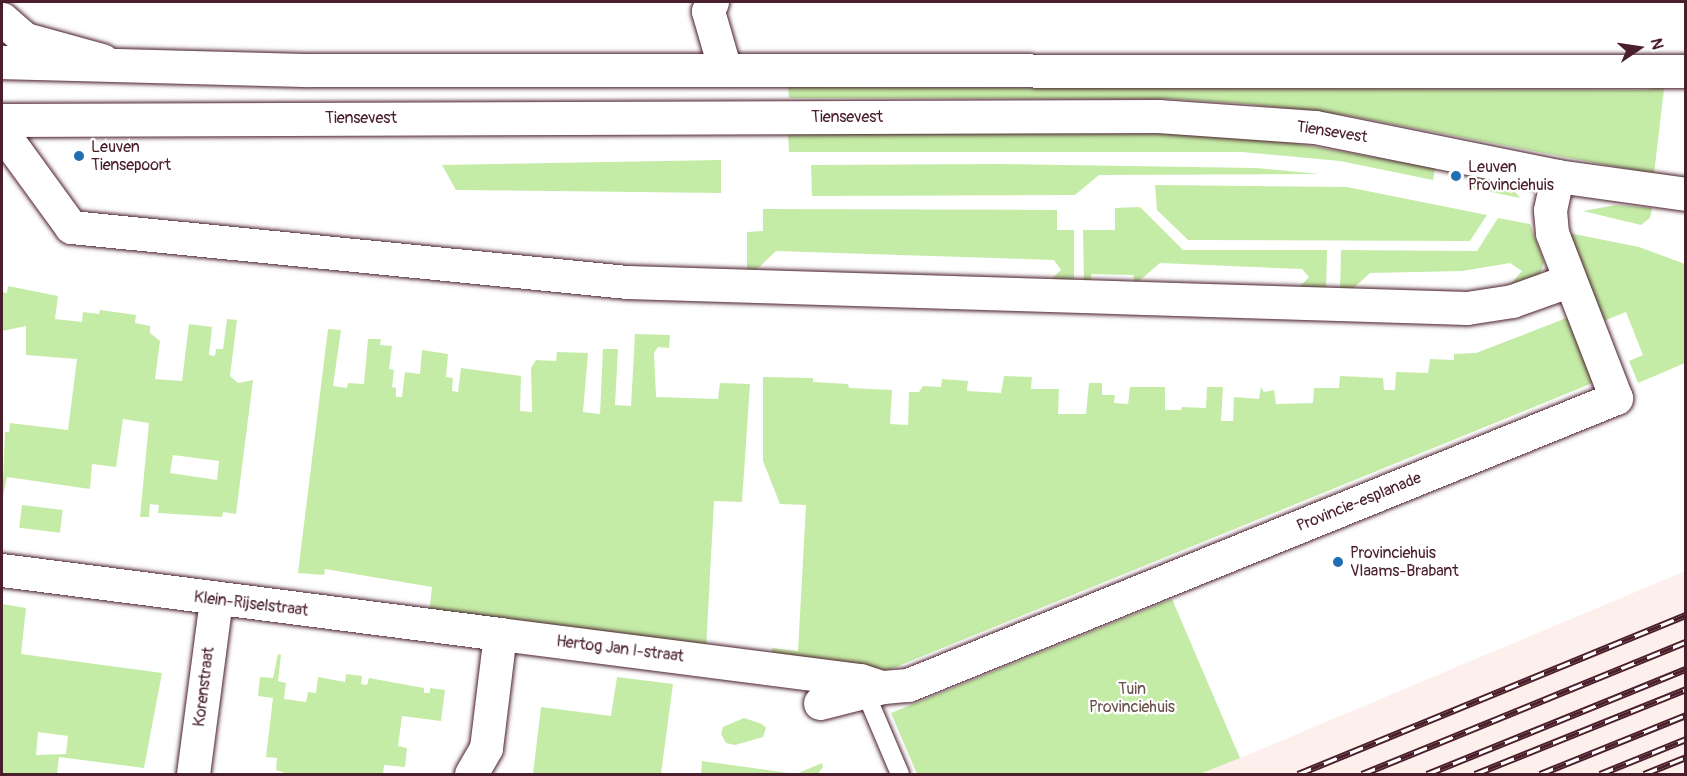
<!DOCTYPE html>
<html>
<head>
<meta charset="utf-8">
<style>
  body { margin:0 }
  #map { position:relative; width:1687px; height:776px; overflow:hidden; background:#fff; font-family:Pangolin,sans-serif }
  div>[style] { position:absolute }
  .built>* { inset:0; background:#fdefeb }
  .green>* { inset:0; background:#c5eca7; transform-origin:0 0 }
  .roads { filter:drop-shadow(0 0 2px #4a1f2b) drop-shadow(0 0 2px #4a1f2b) }
  .service>* { height:18px; margin:-9px; padding:0 9px; transform-origin:9px; border-radius:9px; background:#fff }
  .minor>* { height:33px; margin:-16.5px; padding:0 16.5px; transform-origin:16.5px; border-radius:16.5px; background:#fff }
  .tertiary>* { height:33px; margin:-16.5px; padding:0 16.5px; transform-origin:16.5px; border-radius:16.5px; background:#fff }
  .secondary>* { height:33px; margin:-16.5px; padding:0 16.5px; transform-origin:16.5px; border-radius:16.5px; background:#fff }
  .rail>* { height:7px; margin-top:-3.5px; transform-origin:0; background:repeating-linear-gradient(90deg,#fff 0 14px,#4a1f2b 0 28px); box-sizing:border-box; border-block:2px solid #4a1f2b }
  .dots>* { width:16px; height:16px; translate:-50% -50%; box-sizing:border-box; border:3px solid #fff; border-radius:50% }
  span { translate:-50% -50%; white-space:nowrap; text-align:center; line-height:1.15; -webkit-text-stroke:4.5px #fff; paint-order:stroke }
  .street-label { font-size:16px; color:#4a1f2b }
  .poi-label { font-size:16px; color:#4a1f2b }
  .left { translate:0 -50%; text-align:left }
  .park-label { font-size:16px; color:#69524a }
  .frame { position:absolute; inset:0; border:3px solid #4a1f2b; pointer-events:none }
  .north { position:absolute; left:1609px; top:18px; width:60px; height:60px; -webkit-text-stroke:4px #fff; paint-order:stroke; rotate:77deg; font-size:16px; font-weight:700; line-height:24px; text-align:center; color:#4a1f2b }
  .north::after { content:''; display:block; margin:auto; width:21px; height:27px; background:#4a1f2b; clip-path:polygon(50% 0,100% 100%,50% 72%,0 100%) }
</style>
</head>
<body>
<div id="map">
  <div class="built">
    <i style="clip-path:polygon(1685px 571px,1685px 774px,1200px 774px,1240px 758px)"></i>
  </div>
  <div class="green">
    <i style="clip-path:polygon(788px 87px,1644px 90px,1662px 87px,1664px 89px,1654px 174px,1345px 115px,1247px 104px,1172px 99px,789px 98px)"></i>
    <i style="clip-path:polygon(788px 133px,1182px 134px,1293px 143px,1435px 168px,1433px 180px,1340px 161px,1242px 152px,789px 152px)"></i>
    <i style="clip-path:polygon(721px 160px,721px 193px,456px 190px,442px 165px)"></i>
    <i style="clip-path:polygon(999px 164px,1256px 168px,1320px 174px,1099px 175px,1075px 195px,812px 196px,811px 165px)"></i>
    <i style="clip-path:polygon(1469px 175px,1509px 184px,1520px 198px,1467px 187px)"></i>
    <i style="clip-path:polygon(1155px 185px,1347px 187px,1487px 215px,1470px 241px,1188px 240px,1157px 210px)"></i>
    <i style="clip-path:polygon(1616px 205px,1652px 208px,1650px 218px,1641px 225px,1583px 211px)"></i>
    <i style="clip-path:polygon(1140px 207px,1183px 250px,1327px 250px,1326px 293px,1295px 292px,1309px 277px,1302px 269px,1160px 263px,1133px 286px,1134px 275px,1091px 274px,1091px 284px,1084px 284px,1083px 230px,1115px 230px,1115px 208px)"></i>
    <i style="clip-path:polygon(763px 209px,1057px 210px,1057px 230px,1074px 230px,1074px 284px,1047px 283px,1061px 270px,1054px 260px,776px 251px,754px 272px,747px 271px,747px 232px,763px 231px)"></i>
    <i style="clip-path:polygon(1498px 218px,1530px 224px,1544px 262px,1540px 274px,1509px 286px,1522px 271px,1510px 263px,1462px 271px,1370px 273px,1347px 294px,1340px 294px,1341px 250px,1477px 251px)"></i>
    <i style="clip-path:polygon(1569px 233px,1639px 247px,1685px 264px,1685px 363px,1638px 383px,1629px 361px,1643px 355px,1626px 312px,1601px 322px)"></i>
    <i style="clip-path:polygon(evenodd,8px 286px,58px 296px,55px 319px,82px 322px,83px 312px,99px 314px,100px 310px,136px 315px,135px 323px,150px 326px,150px 333px,160px 341px,155px 379px,182px 381px,189px 324px,212px 327px,209px 355px,215px 356px,216px 349px,223px 349px,227px 319px,237px 320px,230px 376px,238px 383px,253px 380px,236px 514px,223px 512px,222px 517px,158px 513px,159px 505px,150px 504px,149px 517px,140px 517px,149px 423px,123px 419px,116px 467px,92px 464px,90px 489px,7px 477px,2px 501px,5px 432px,9px 432px,10px 423px,68px 430px,77px 359px,26px 355px,26px 326px,2px 331px,2px 292px,7px 293px,8px 286px,173px 455px,219px 461px,217px 480px,170px 473px,173px 455px)"></i>
    <i style="clip-path:polygon(1569px 317px,1595px 382px,886px 671px,772px 658px,772px 648px,798px 651px,806px 505px,780px 504px,763px 461px,763px 377px,813px 378px,813px 382px,848px 384px,849px 388px,892px 390px,890px 424px,908px 425px,909px 392px,919px 392px,923px 386px,941px 387px,942px 379px,968px 381px,967px 391px,1001px 393px,1004px 376px,1032px 377px,1031px 389px,1059px 389px,1058px 414px,1086px 414px,1089px 383px,1102px 383px,1102px 395px,1115px 395px,1114px 403px,1128px 404px,1130px 387px,1165px 387px,1165px 410px,1181px 410px,1182px 407px,1206px 408px,1207px 387px,1223px 387px,1221px 421px,1233px 421px,1234px 397px,1259px 399px,1261px 387px,1264px 392px,1274px 390px,1276px 404px,1313px 403px,1314px 388px,1339px 388px,1340px 376px,1383px 378px,1384px 390px,1395px 390px,1396px 372px,1428px 373px,1430px 359px,1454px 360px,1454px 354px,1476px 353px)"></i>
    <i style="clip-path:polygon(328px 329px,341px 330px,333px 386px,347px 388px,348px 383px,364px 384px,368px 339px,381px 339px,380px 345px,392px 346px,389px 369px,394px 370px,392px 387px,396px 388px,396px 397px,402px 397px,405px 372px,420px 374px,422px 350px,448px 354px,446px 377px,453px 378px,452px 391px,458px 392px,461px 368px,521px 376px,520px 411px,532px 412px,531px 368px,536px 360px,556px 361px,557px 352px,588px 353px,583px 412px,600px 414px,603px 349px,618px 349px,615px 405px,631px 406px,635px 334px,670px 335px,669px 348px,658px 347px,654px 353px,656px 397px,718px 399px,720px 383px,750px 384px,742px 502px,714px 501px,706px 650px,429px 615px,432px 587px,325px 569px,324px 575px,298px 573px)"></i>
    <i style="left:22px;top:505px;width:41px;height:23px;rotate:7deg"></i>
    <i style="clip-path:polygon(1172px 599px,1240px 758px,1200px 774px,917px 774px,891px 713px)"></i>
    <i style="clip-path:polygon(evenodd,2px 604px,26px 608px,21px 654px,162px 673px,144px 768px,59px 757px,57px 774px,2px 774px,2px 604px,38px 732px,68px 736px,66px 754px,36px 755px,38px 732px)"></i>
    <i style="clip-path:polygon(278px 654px,281px 655px,278px 681px,286px 683px,284px 699px,306px 702px,308px 692px,316px 693px,318px 677px,345px 682px,346px 674px,362px 676px,361px 684px,367px 685px,369px 678px,424px 688px,424px 693px,430px 693px,430px 688px,445px 690px,441px 721px,402px 716px,398px 746px,407px 748px,405px 767px,384px 765px,383px 774px,288px 774px,276px 770px,277px 758px,266px 757px,273px 698px,258px 696px,260px 677px,273px 678px)"></i>
    <i style="clip-path:polygon(617px 677px,673px 684px,661px 774px,533px 774px,541px 707px,611px 716px)"></i>
    <i style="clip-path:polygon(744px 718px,762px 724px,766px 728px,763px 737px,735px 745px,726px 743px,721px 734px,723px 727px)"></i>
    <i style="clip-path:polygon(702px 761px,796px 774px,822px 763px,823px 767px,818px 774px,701px 774px)"></i>
  </div>
  <div class="roads">
    <div class="service">
      <i style="left:866px;top:694px;width:87px;rotate:67deg"></i>
    </div>
    <div class="minor">
      <i style="left:712px;top:2px;width:10px;rotate:114deg"></i>
      <i style="left:708px;top:11px;width:61px;rotate:73.9deg"></i>
      <i style="left:2px;top:132px;width:117px;rotate:54deg"></i>
      <i style="left:71px;top:227px;width:559px;rotate:5.65deg"></i>
      <i style="left:627px;top:282px;width:840px;rotate:1.77deg"></i>
      <i style="left:1467px;top:308px;width:46px;rotate:-8.8deg"></i>
      <i style="left:1512px;top:301px;width:59px;rotate:-19.7deg"></i>
      <i style="left:2px;top:570px;width:502px;rotate:7.32deg"></i>
      <i style="left:820px;top:703px;width:65px;rotate:-14.3deg"></i>
      <i style="left:883px;top:687px;width:25px;rotate:-5deg"></i>
      <i style="left:908px;top:685px;width:764px;rotate:-22.07deg"></i>
      <i style="left:1616px;top:398px;width:177px;rotate:-111.2deg"></i>
      <i style="left:1552px;top:233px;width:23px;rotate:-95deg"></i>
      <i style="left:1550px;top:210px;width:35px;rotate:-78deg"></i>
      <i style="left:193px;top:774px;width:176px;rotate:-82.5deg"></i>
      <i style="left:471px;top:774px;width:30px;rotate:-60deg"></i>
      <i style="left:486px;top:748px;width:115px;rotate:-83deg"></i>
      <i style="left:500px;top:634px;width:363px;rotate:7.3deg"></i>
      <i style="left:860px;top:680px;width:19px;rotate:18deg"></i>
    </div>
    <div class="tertiary">
      <i style="left:2px;top:19px;width:30px;rotate:41deg"></i>
      <i style="left:25px;top:39px;width:80px;rotate:15.3deg"></i>
    </div>
    <div class="secondary">
      <i style="left:2px;top:62px;width:304px;rotate:1.5deg"></i>
      <i style="left:306px;top:70px;width:1380px;rotate:0.04deg"></i>
      <i style="left:2px;top:120px;width:1156px;rotate:-0.2deg"></i>
      <i style="left:1158px;top:116px;width:157px;rotate:4deg"></i>
      <i style="left:1315px;top:127px;width:247px;rotate:11.4deg"></i>
      <i style="left:1557px;top:176px;width:130px;rotate:7.9deg"></i>
    </div>
  </div>
  <div class="rail">
    <i style="left:1298px;top:774px;width:419px;rotate:-22.3deg"></i>
    <i style="left:1362px;top:774px;width:350px;rotate:-22.2deg"></i>
    <i style="left:1427px;top:774px;width:279px;rotate:-22.1deg"></i>
    <i style="left:1475px;top:774px;width:227px;rotate:-21.9deg"></i>
    <i style="left:1540px;top:774px;width:157px;rotate:-22deg"></i>
    <i style="left:1600px;top:774px;width:93px;rotate:-22.1deg"></i>
    <i style="left:1644px;top:774px;width:45px;rotate:-22deg"></i>
  </div>
  <div class="dots">
    <i style="left:79px;top:156px;background:#1f6fb2"></i>
    <i style="left:1456px;top:176px;background:#1f6fb2"></i>
    <i style="left:1338px;top:562px;background:#1f6fb2"></i>
  </div>
  <div class="street-label">
    <span style="left:847px;top:117px">Tiensevest</span>
    <span style="left:361px;top:118px">Tiensevest</span>
    <span style="left:1332px;top:132px;rotate:9deg">Tiensevest</span>
    <span style="left:1359px;top:502px;rotate:-22deg">Provincie-esplanade</span>
    <span style="left:251px;top:604px;rotate:7deg">Klein-Rijselstraat</span>
    <span style="left:620px;top:649px;rotate:7deg">Hertog Jan I-straat</span>
    <span style="left:204px;top:687px;rotate:-83deg">Korenstraat</span>
  </div>
  <div class="poi-label">
    <span class="left" style="left:91px;top:156px">Leuven<br>Tiensepoort</span>
    <span class="left" style="left:1468px;top:176px">Leuven<br>Provinciehuis</span>
    <span class="left" style="left:1350px;top:562px">Provinciehuis<br>Vlaams-Brabant</span>
  </div>
  <div class="park-label">
    <span style="left:1132px;top:698px">Tuin<br>Provinciehuis</span>
  </div>
  <div class="frame"></div>
  <div class="north">N</div>
</div>
</body>
</html>
